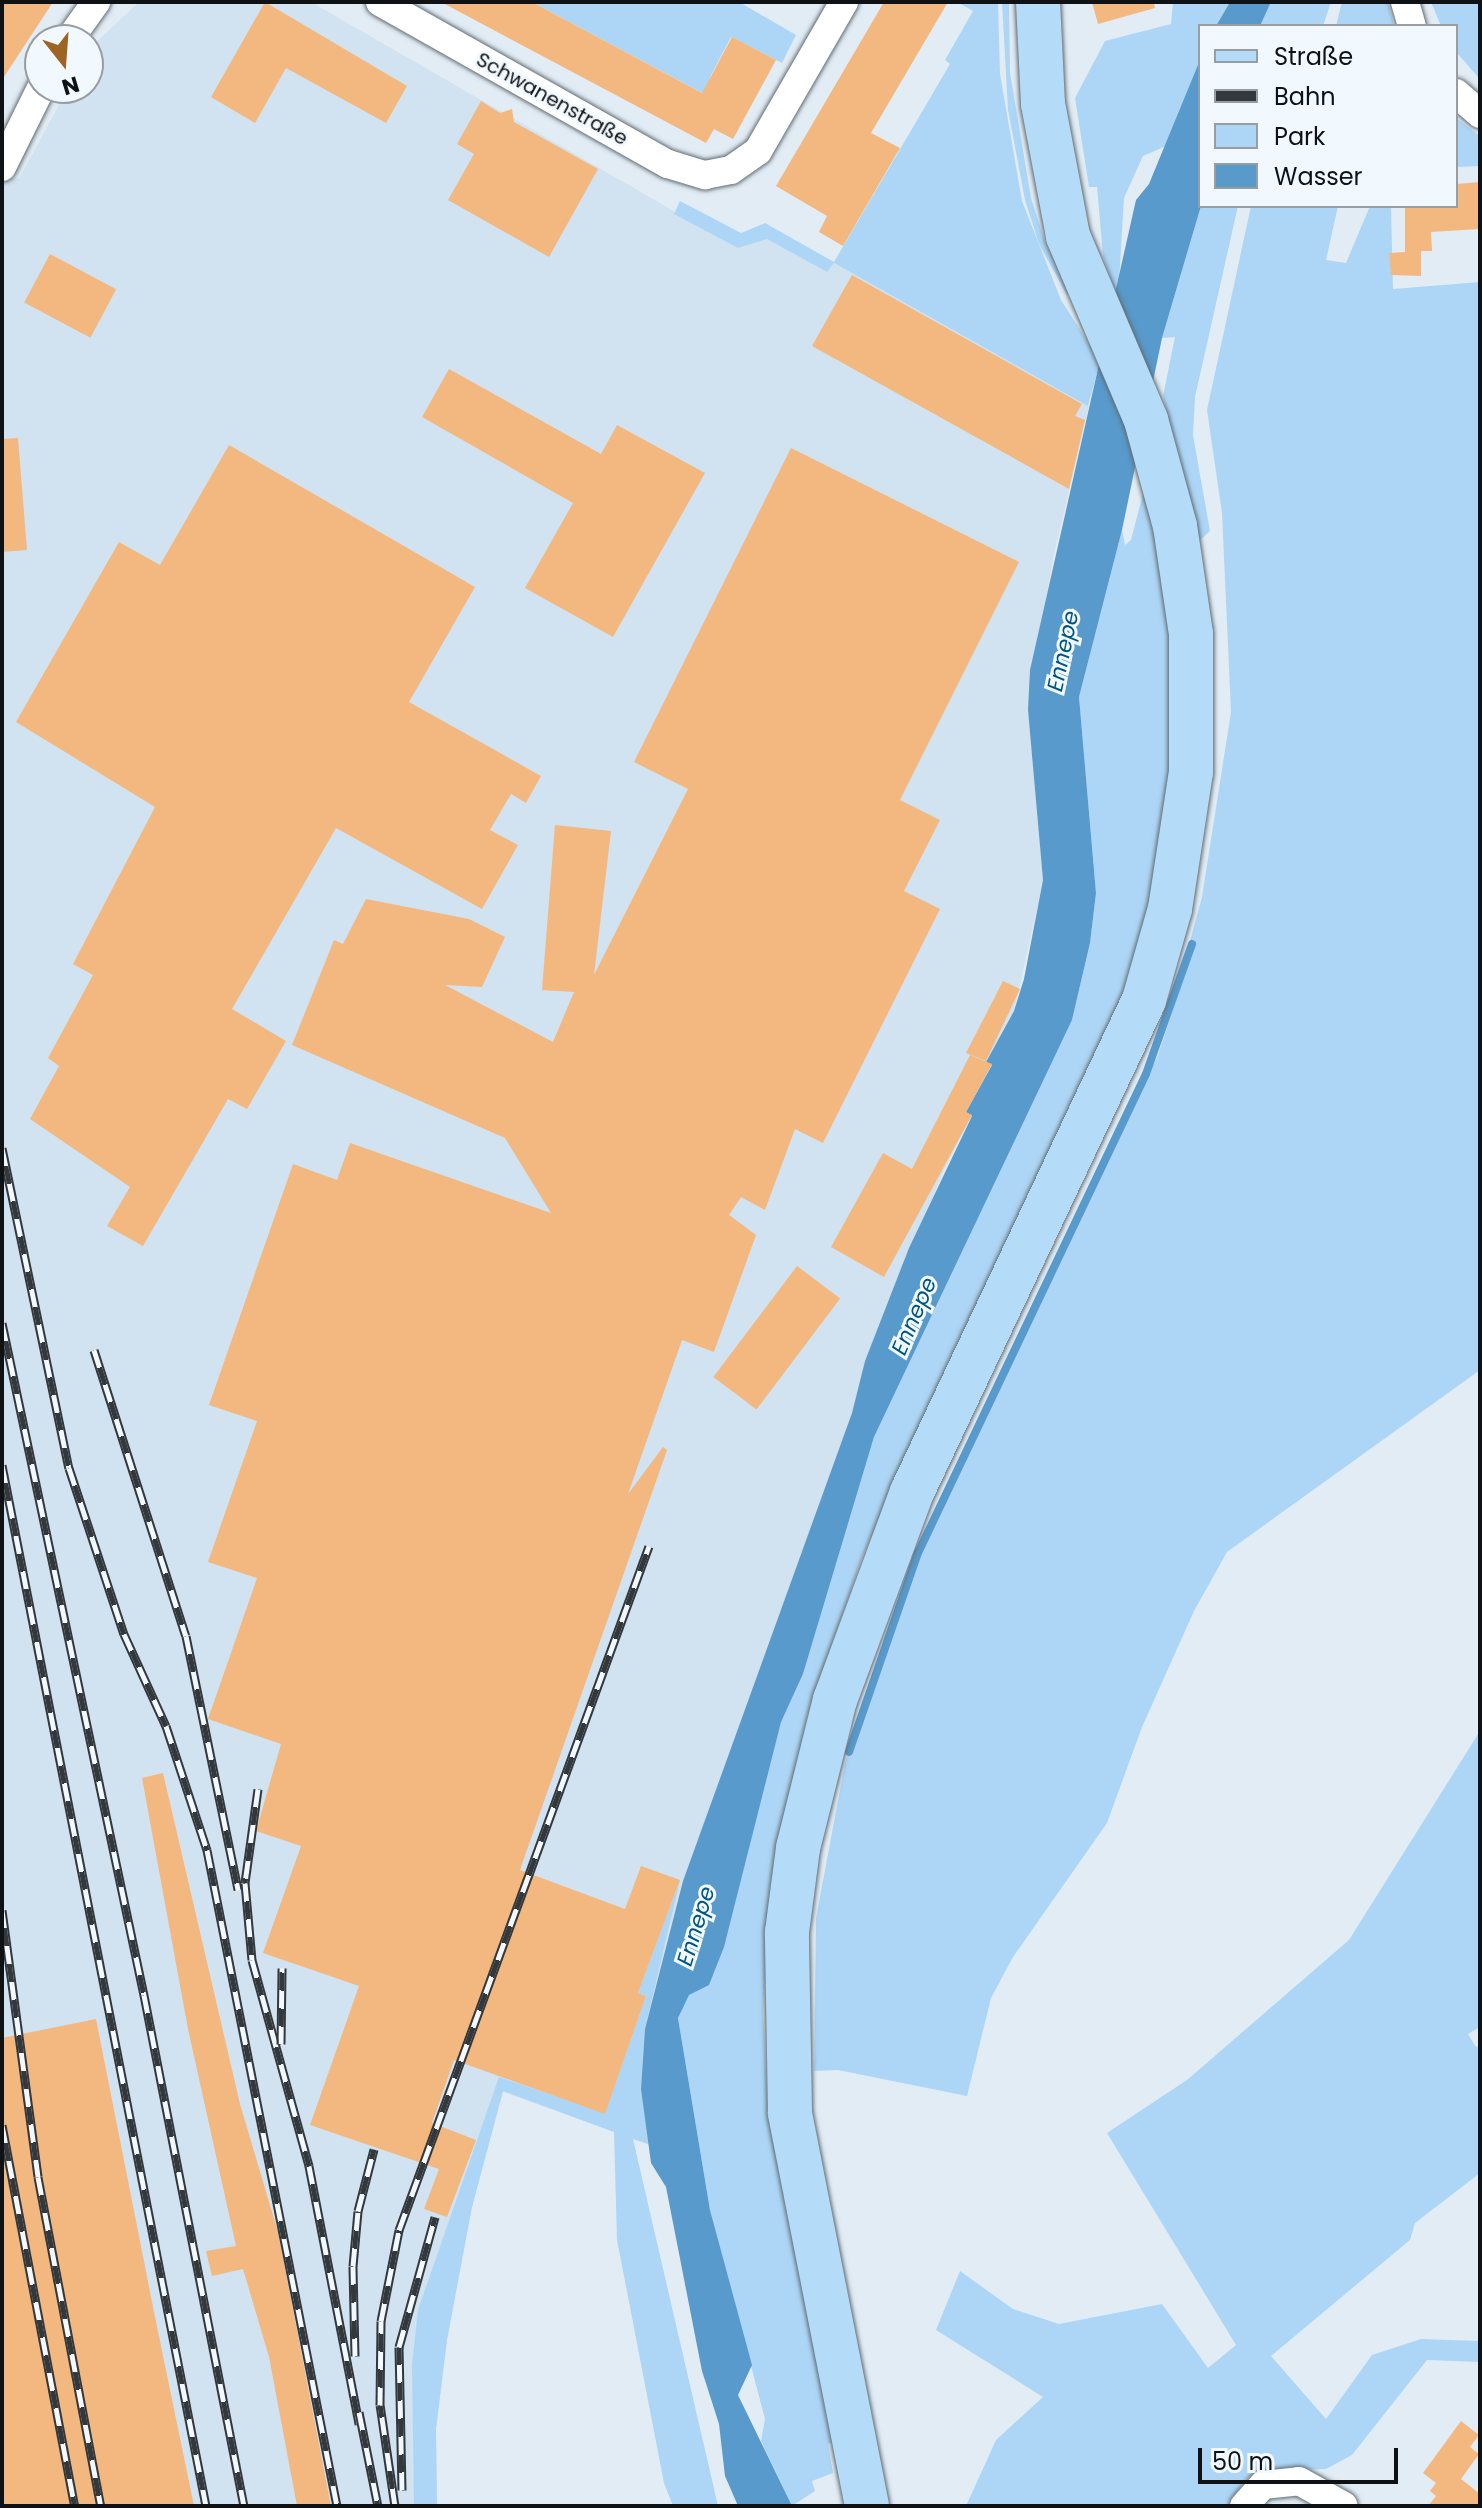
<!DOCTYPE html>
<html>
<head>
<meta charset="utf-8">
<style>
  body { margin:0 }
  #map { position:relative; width:1482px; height:2508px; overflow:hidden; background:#e1ecf5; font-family:Poppins,sans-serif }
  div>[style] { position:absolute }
  .built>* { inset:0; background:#d1e2f0 }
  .green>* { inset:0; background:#add6f6 }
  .water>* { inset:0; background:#589acb }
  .stream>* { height:8px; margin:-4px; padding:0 4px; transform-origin:4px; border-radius:4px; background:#589acb }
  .building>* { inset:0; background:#f3b880; transform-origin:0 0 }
  .roads { filter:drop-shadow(0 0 2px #616b72) drop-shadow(0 0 2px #616b72) }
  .minor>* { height:28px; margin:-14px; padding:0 14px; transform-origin:14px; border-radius:14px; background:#fff }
  .primary>* { height:44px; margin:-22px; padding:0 22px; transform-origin:22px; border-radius:22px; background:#b4dbf8 }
  .rail>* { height:9px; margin-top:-4.5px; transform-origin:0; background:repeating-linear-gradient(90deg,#f2f9fe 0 18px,#33383c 0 36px); box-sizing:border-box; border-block:2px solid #33383c }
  span { translate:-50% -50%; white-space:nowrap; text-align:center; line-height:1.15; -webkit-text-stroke:6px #f2f9fe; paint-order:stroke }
  .street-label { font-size:20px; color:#0f1215 }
  .water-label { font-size:22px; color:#005482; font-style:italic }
  .frame { position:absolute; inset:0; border:4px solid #0f1215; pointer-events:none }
  .legend { position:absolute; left:1198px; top:24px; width:260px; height:184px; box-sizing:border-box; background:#f2f9fe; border:2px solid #979da1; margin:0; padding:10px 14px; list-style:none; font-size:24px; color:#0f1215 }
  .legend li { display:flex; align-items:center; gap:16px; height:40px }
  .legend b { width:40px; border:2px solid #979da1 }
  .north { position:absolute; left:24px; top:24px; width:80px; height:80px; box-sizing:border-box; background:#f2f9fe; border:2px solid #979da1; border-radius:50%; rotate:163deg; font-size:22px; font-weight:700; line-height:32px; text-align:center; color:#0f1215 }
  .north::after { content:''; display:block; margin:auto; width:28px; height:36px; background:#9e6423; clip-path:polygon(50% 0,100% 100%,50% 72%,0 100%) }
  .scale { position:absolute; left:1198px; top:2448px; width:200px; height:36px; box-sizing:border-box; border:4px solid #0f1215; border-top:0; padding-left:10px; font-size:24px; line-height:28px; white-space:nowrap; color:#0f1215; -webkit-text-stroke:6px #f2f9fe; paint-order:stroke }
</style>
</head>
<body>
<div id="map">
  <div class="built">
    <i style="clip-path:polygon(139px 2px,311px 2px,738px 248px,767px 239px,827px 272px,834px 263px,1089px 406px,1053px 558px,1028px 710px,1043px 880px,1014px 1011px,986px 1061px,992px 1064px,966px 1112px,972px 1115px,943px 1172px,865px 1361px,852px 1413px,683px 1881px,645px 2029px,651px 2145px,503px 2092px,472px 2207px,447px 2340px,436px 2429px,437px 2506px,2px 2506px,2px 175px,19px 179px,68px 88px,88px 88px,88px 50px)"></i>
  </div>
  <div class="green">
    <i style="clip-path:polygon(532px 2px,739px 2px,796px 35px,782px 63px,731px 37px,710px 77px,710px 97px)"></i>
    <i style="clip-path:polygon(998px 2px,1000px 74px,1022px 201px,1061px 300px,1100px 361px,1088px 406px,834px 263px,827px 272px,767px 239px,738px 248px,674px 214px,680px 201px,741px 233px,765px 223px,834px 262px,950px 64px,945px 60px,973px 11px,959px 3px)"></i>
    <i style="clip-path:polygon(1002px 2px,1009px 2px,1010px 73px,1031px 198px,1045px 242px,1072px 293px,1067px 295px,1039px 244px,1025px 200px,1008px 110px)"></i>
    <i style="clip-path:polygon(1173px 2px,1230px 2px,1216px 26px,1200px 26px,1200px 60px,1166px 146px,1143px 156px,1124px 198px,1118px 298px,1103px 256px,1097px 187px,1089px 187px,1075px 98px,1105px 41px,1171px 24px)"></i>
    <i style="clip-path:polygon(1271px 2px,1331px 2px,1323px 26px,1260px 26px)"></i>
    <i style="clip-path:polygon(1342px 2px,1388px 2px,1394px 26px,1336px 26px)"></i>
    <i style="clip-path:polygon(1431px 2px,1480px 2px,1480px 79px,1456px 52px,1456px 26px,1441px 26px)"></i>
    <i style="clip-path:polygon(1456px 118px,1480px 136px,1480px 166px,1456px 167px)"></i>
    <i style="clip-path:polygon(1201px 206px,1238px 206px,1195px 397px,1193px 435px,1210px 531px,1199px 541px,1163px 396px,1175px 337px,1162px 338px)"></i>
    <i style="clip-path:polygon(1251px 206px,1338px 206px,1326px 260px,1346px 263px,1370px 206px,1391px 206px,1393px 289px,1480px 282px,1480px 1370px,1227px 1552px,1194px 1611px,1142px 1727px,1107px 1823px,1013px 1957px,991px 1998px,967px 2096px,838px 2070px,814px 2071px,816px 1918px,845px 1763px,920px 1554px,1158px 1055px,1195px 943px,1190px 941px,1202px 897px,1231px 712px,1222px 513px,1207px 410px)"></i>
    <i style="clip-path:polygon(1144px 490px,1168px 599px,1174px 599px,1169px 794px,1140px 946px,1106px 1040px,956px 1347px,862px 1557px,807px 1718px,771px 1882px,763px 2012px,768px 2113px,833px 2442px,828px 2444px,833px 2473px,812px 2481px,815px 2491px,792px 2506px,761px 2441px,765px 2419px,710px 2210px,678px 2018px,746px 1848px,781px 1721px,803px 1674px,874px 1437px,1072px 1020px,1090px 943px,1096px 893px,1079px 697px,1122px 530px,1125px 545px,1131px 540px)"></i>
    <i style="clip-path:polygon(1480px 1731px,1480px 2027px,1468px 2034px,1476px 2047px,1480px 2045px,1480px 2173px,1415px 2223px,1410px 2240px,1271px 2356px,1326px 2419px,1372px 2355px,1421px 2339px,1480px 2341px,1480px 2362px,1427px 2360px,1352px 2455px,1326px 2469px,1263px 2471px,1246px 2479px,1228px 2506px,966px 2506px,996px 2440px,1043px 2397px,936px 2330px,960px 2271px,1013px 2309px,1059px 2324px,1162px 2304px,1208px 2368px,1236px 2345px,1107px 2133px,1187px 2080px,1349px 1940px)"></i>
    <i style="clip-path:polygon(680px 1880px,645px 2029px,641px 2089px,651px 2145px,633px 2139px,718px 2506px,673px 2506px,664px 2483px,617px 2240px,614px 2132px,503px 2091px,472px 2207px,447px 2340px,436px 2429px,437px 2506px,414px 2506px,412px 2365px,418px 2310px,499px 2077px,605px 2113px,646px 1996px,638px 1993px)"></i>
  </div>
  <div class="water">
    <i style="clip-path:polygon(1230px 2px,1271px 2px,1260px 26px,1216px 26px)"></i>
    <i style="clip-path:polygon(1200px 60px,1201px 206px,1162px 338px,1122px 530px,1079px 697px,1096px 893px,1090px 943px,1072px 1020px,874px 1437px,803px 1674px,781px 1722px,724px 1947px,709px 1985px,689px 1995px,678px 2018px,710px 2210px,752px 2365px,738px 2395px,792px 2506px,738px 2506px,725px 2476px,719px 2424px,702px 2371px,666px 2187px,651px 2163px,641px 2089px,645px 2029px,683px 1881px,852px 1413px,865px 1361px,909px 1248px,972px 1116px,966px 1112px,992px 1065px,986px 1062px,1014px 1011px,1024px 979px,1043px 880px,1028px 710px,1030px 670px,1136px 200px,1149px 184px)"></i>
  </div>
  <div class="stream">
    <i style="left:849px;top:1752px;width:211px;rotate:-70.9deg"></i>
    <i style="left:918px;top:1553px;width:530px;rotate:-64.55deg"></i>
    <i style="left:1146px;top:1074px;width:138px;rotate:-70.5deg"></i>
  </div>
  <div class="building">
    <i style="clip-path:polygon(2px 2px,53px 2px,2px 80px)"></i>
    <i style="clip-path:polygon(265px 2px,407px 86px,386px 123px,286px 68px,255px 123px,211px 97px)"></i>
    <i style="clip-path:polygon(441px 2px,532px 2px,702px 93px,732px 37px,776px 60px,733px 139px,714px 129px,706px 143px)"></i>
    <i style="clip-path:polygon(884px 2px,948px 2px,871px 133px,900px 148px,843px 246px,819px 232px,827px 216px,776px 186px)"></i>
    <i style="clip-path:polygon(1092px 2px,1154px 2px,1155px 8px,1098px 24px)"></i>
    <i style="clip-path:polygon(481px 101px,500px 113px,512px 109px,514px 122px,598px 169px,549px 257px,448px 200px,474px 154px,457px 144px)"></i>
    <i style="clip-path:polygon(1480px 182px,1480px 229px,1431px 232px,1432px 251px,1421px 251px,1421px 276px,1391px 275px,1389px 253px,1405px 252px,1405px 206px,1456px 206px,1456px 184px)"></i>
    <i style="left:50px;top:254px;width:75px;height:55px;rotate:28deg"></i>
    <i style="clip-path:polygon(852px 275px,1082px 404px,1075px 416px,1085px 420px,1069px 489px,812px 346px)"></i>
    <i style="clip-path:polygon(449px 369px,601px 454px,617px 425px,705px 473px,613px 637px,525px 588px,573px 503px,422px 417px)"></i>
    <i style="clip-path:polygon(18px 438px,27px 550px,2px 552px,2px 439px)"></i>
    <i style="clip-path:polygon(229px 445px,475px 587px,409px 702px,541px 776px,526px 803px,511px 794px,490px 830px,518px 845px,482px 909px,336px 828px,232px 1009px,286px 1041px,247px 1109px,228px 1099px,143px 1246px,107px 1226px,130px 1187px,30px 1119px,59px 1066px,48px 1058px,93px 975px,73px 964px,155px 807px,16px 722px,119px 542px,160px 565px)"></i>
    <i style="clip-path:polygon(791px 448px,1019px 562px,900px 800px,940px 820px,904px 891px,940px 909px,823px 1143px,795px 1129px,765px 1210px,741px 1197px,729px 1215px,756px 1235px,714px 1352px,682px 1340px,628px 1494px,663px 1447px,667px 1450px,520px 1870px,625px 1909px,641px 1866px,680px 1880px,638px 1993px,646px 1996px,605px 2114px,454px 2060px,432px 2123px,476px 2140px,447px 2217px,424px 2209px,439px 2169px,310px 2125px,359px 1986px,263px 1953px,301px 1846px,256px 1831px,281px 1744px,208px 1719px,257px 1578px,208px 1562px,257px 1421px,209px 1405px,293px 1164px,337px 1180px,350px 1143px,551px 1213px,505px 1138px,292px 1045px,334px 940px,343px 944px,366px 899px,469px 919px,505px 937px,482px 987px,445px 985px,553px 1042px,574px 992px,542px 990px,555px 825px,611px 831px,594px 975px,688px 789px,634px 762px)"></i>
    <i style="clip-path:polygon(1003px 981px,1020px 989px,986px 1061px,966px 1053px)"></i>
    <i style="clip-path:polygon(970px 1055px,992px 1064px,966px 1112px,972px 1115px,884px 1277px,831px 1247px,883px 1153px,912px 1169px)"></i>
    <i style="left:797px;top:1266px;width:54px;height:139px;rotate:37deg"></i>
    <i style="clip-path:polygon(163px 1773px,240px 2104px,278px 2232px,331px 2506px,297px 2506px,269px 2357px,243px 2269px,212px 2276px,206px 2251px,236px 2246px,188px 2029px,142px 1778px)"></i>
    <i style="clip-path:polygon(96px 2019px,154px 2312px,194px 2506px,2px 2506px,2px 2038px)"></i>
    <i style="clip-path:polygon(1461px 2421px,1479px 2435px,1470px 2447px,1479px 2454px,1461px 2479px,1480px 2494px,1480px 2506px,1428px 2506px,1436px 2496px,1430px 2491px,1436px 2483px,1423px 2473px)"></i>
  </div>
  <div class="roads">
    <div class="minor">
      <i style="left:380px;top:2px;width:330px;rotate:29.4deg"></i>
      <i style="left:668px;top:164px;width:39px;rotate:17deg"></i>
      <i style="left:705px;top:175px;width:26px;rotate:-11deg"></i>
      <i style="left:731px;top:170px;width:33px;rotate:-35deg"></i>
      <i style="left:758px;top:151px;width:172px;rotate:-60deg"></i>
      <i style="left:1405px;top:2px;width:25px;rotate:74deg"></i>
      <i style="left:69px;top:40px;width:47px;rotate:-54.6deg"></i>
      <i style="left:1456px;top:93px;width:32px;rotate:41deg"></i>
      <i style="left:2px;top:167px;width:88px;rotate:-63.7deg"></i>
      <i style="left:1244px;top:2506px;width:28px;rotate:-48deg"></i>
      <i style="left:1263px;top:2485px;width:36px;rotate:-6deg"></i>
      <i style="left:1299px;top:2481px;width:51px;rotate:29.1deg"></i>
    </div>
    <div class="primary">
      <i style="left:867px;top:2506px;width:401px;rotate:-101.1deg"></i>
      <i style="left:790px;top:2112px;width:180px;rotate:-91deg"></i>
      <i style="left:787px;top:1932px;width:85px;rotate:-82.5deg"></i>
      <i style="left:798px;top:1848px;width:153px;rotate:-76deg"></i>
      <i style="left:835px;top:1700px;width:222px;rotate:-69.7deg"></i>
      <i style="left:912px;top:1492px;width:544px;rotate:-64.75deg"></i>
      <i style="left:1144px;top:1000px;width:95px;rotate:-74.1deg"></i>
      <i style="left:1170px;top:909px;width:139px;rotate:-81.3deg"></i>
      <i style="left:1191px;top:772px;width:138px;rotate:-90deg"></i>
      <i style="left:1191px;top:634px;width:109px;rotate:-98.4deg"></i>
      <i style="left:1175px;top:526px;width:110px;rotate:-105.3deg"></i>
      <i style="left:1146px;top:420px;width:200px;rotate:-113deg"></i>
      <i style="left:1068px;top:236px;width:134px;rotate:-100.7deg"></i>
      <i style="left:1043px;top:104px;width:102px;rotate:-92.8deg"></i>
    </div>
  </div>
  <div class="rail">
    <i style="left:2px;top:1148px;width:327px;rotate:78.2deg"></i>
    <i style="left:69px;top:1468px;width:175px;rotate:71.7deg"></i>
    <i style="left:124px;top:1634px;width:101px;rotate:65.5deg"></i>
    <i style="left:166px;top:1726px;width:131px;rotate:71.7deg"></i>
    <i style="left:207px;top:1850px;width:669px;rotate:78.79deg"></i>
    <i style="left:2px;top:1323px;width:687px;rotate:78.07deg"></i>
    <i style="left:144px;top:1995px;width:521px;rotate:78.93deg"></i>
    <i style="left:94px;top:1350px;width:300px;rotate:72.2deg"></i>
    <i style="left:186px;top:1636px;width:259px;rotate:78.4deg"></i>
    <i style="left:2px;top:1465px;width:1061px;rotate:78.91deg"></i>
    <i style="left:258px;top:1789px;width:95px;rotate:97.9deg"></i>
    <i style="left:245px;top:1883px;width:77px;rotate:84.8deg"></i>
    <i style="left:252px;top:1960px;width:214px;rotate:74.5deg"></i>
    <i style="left:309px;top:2166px;width:263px;rotate:79deg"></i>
    <i style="left:2px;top:1910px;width:269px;rotate:82.3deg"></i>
    <i style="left:38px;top:2177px;width:335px;rotate:79.2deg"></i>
    <i style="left:281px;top:2044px;width:76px;rotate:-89.2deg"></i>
    <i style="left:2px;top:2125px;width:388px;rotate:79.2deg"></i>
    <i style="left:355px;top:2356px;width:90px;rotate:-91.3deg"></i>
    <i style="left:353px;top:2266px;width:55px;rotate:-84.8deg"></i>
    <i style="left:358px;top:2211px;width:64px;rotate:-75.5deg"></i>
    <i style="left:359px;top:2412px;width:96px;rotate:78.6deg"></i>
    <i style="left:402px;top:2490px;width:143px;rotate:-91.2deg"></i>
    <i style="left:399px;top:2347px;width:135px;rotate:-74.5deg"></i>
    <i style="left:395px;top:2506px;width:102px;rotate:-98.4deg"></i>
    <i style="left:380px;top:2405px;width:84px;rotate:-89.3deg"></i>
    <i style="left:381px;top:2321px;width:93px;rotate:-78.8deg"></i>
    <i style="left:399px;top:2230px;width:728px;rotate:-69.92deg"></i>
  </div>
  <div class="street-label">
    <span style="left:552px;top:99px;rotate:29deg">Schwanenstraße</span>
  </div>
  <div class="water-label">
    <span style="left:1063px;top:651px;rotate:-78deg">Ennepe</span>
    <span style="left:914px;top:1316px;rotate:-67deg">Ennepe</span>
    <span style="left:696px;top:1926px;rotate:-73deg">Ennepe</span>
  </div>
  <div class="frame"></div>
  <ul class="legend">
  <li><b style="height:10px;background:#b4dbf8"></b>Straße</li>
  <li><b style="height:10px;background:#33383c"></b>Bahn</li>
  <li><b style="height:22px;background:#add6f6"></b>Park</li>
  <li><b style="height:22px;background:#589acb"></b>Wasser</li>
  </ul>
  <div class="north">N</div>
  <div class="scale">50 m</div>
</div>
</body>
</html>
